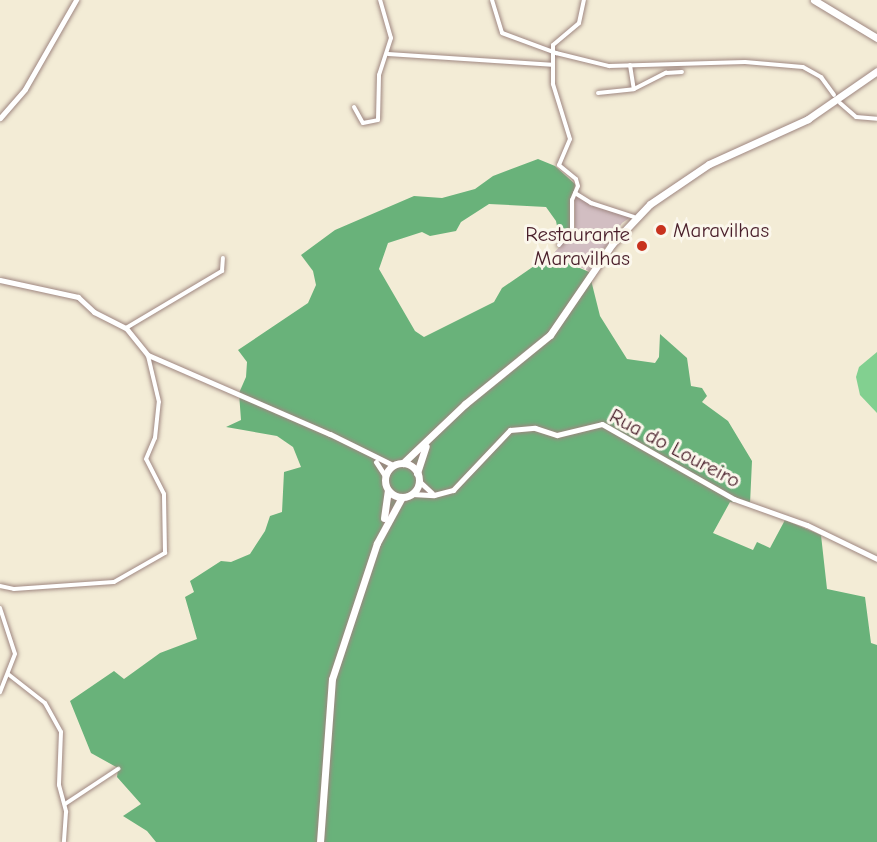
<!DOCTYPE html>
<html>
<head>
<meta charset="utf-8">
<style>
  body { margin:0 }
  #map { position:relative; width:877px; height:842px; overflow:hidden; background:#f3ecd6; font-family:"Comic Neue",sans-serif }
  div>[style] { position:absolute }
  .industrial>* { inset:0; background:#d2bec2 }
  .green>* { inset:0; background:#82d090 }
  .forest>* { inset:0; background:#69b27a }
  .roads { filter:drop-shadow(0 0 2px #9e8680) drop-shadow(0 0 2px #9e8680) }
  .minor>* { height:4px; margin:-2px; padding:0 2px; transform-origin:2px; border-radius:2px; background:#fff }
  .tertiary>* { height:5px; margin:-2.5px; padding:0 2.5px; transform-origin:2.5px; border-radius:2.5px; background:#fff }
  .primary>* { height:7px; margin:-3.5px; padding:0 3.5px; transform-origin:3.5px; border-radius:3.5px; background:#fff }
  .primary>.ring { margin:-3.5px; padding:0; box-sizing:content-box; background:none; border:7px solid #fff; border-radius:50% }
  .dots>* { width:16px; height:16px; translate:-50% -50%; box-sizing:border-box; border:3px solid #fbf7ec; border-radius:50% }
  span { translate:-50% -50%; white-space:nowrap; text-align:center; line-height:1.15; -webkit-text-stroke:6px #fbf7ec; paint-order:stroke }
  .poi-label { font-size:21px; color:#4a1f2b }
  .left { translate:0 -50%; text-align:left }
  .right { translate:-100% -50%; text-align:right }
  .street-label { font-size:21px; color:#4a1f2b }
</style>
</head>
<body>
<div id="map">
  <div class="industrial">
    <i style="clip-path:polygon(575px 195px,591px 204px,632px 216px,622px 223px,589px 271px,552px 255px,575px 230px)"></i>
  </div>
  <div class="green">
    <i style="clip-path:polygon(877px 352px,877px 413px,860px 395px,856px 377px,859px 367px)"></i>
  </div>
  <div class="forest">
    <i style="clip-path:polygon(538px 159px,555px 166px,575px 184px,571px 229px,565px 237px,559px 236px,556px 221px,546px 207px,489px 204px,461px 222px,456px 231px,430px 236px,422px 232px,388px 243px,379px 269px,415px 331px,424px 337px,494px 302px,502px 288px,550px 255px,589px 272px,600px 316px,627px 359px,655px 363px,659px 357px,660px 334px,687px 358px,691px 386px,702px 388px,707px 396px,702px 402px,728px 421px,752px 461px,750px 504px,730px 502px,713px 533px,753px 550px,757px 542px,770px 548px,785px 520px,821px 535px,827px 589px,865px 597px,871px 643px,877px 645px,877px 842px,156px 842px,147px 831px,123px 816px,141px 804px,117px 777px,118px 768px,91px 753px,70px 701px,114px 671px,124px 679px,160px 653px,197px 639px,185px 597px,194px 592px,190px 581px,221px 561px,231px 562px,250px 554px,265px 531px,270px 516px,282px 512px,284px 472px,301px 467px,293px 447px,277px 436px,226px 427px,241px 420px,239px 393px,246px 377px,247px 362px,238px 350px,308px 303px,316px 285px,313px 271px,301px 255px,335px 230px,414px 196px,442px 198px,475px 189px,493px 176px)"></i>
  </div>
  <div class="roads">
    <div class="minor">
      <i style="left:492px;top:0;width:34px;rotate:73deg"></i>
      <i style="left:502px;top:33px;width:58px;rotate:20.3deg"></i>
      <i style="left:556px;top:53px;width:55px;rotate:13.8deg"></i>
      <i style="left:609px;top:66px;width:136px;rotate:-1.7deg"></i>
      <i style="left:745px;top:62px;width:58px;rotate:4.9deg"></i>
      <i style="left:803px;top:67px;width:21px;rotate:29deg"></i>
      <i style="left:821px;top:77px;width:22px;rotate:54deg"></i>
      <i style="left:388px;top:54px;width:164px;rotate:3.8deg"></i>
      <i style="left:630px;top:65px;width:24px;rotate:81deg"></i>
      <i style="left:598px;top:93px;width:36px;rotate:-6deg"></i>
      <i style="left:634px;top:89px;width:36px;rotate:-27deg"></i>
      <i style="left:666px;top:73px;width:16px;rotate:-4deg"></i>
      <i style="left:840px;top:103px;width:21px;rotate:41deg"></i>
      <i style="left:856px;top:117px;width:21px;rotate:5deg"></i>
      <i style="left:354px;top:107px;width:18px;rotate:61deg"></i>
      <i style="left:363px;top:123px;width:15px;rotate:-11deg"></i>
      <i style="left:378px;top:120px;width:45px;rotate:-88.7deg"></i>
      <i style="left:379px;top:75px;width:39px;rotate:-72deg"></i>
      <i style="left:391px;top:38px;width:40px;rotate:-106deg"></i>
      <i style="left:575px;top:193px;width:19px;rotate:32deg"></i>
      <i style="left:591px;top:203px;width:45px;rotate:18deg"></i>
      <i style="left:559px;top:245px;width:21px;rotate:-51deg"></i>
      <i style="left:572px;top:229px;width:29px;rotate:-90deg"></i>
      <i style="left:572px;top:200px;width:15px;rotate:-67deg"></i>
      <i style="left:578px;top:186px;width:7px;rotate:-106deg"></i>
      <i style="left:576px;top:179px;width:22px;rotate:-141deg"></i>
      <i style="left:559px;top:165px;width:28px;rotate:-67deg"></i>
      <i style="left:570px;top:139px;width:58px;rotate:-107.2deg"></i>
      <i style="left:553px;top:84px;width:39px;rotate:-90deg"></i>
      <i style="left:553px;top:45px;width:34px;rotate:-40deg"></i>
      <i style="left:579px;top:23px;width:24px;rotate:-78deg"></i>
      <i style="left:126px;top:328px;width:112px;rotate:-30.7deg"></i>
      <i style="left:222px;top:271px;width:13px;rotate:-86deg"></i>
      <i style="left:0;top:586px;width:14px;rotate:12deg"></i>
      <i style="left:14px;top:589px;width:100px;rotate:-4deg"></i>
      <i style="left:114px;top:582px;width:59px;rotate:-29.6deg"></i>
      <i style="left:165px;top:553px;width:59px;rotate:-91deg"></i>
      <i style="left:164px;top:494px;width:39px;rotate:-117deg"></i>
      <i style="left:146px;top:459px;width:23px;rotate:-67deg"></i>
      <i style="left:155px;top:438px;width:36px;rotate:-84deg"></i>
      <i style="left:159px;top:402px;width:47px;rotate:-103.4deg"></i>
      <i style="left:0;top:608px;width:48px;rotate:71.9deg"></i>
      <i style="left:15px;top:654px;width:41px;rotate:111.5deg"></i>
      <i style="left:8px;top:674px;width:47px;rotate:38.1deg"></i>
      <i style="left:45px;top:703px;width:33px;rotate:61deg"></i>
      <i style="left:61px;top:732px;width:53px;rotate:92.2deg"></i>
      <i style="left:59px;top:785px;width:28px;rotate:75deg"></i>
      <i style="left:66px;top:812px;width:30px;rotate:94deg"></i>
      <i style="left:65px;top:804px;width:64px;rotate:-33.4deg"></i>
    </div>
    <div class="tertiary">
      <i style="left:0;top:118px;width:38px;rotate:-49deg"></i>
      <i style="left:25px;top:89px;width:103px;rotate:-60.2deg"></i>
      <i style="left:0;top:280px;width:80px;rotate:12.3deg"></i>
      <i style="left:78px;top:297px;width:22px;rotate:43deg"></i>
      <i style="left:94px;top:312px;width:36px;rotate:27deg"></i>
      <i style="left:126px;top:328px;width:35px;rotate:51deg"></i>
      <i style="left:148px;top:355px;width:198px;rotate:23.5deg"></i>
      <i style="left:330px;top:434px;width:70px;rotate:26.2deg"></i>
      <i style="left:376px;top:462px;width:17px;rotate:57deg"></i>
      <i style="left:419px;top:481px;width:18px;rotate:43deg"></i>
      <i style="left:412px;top:494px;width:22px;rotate:3deg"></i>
      <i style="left:434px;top:495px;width:20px;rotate:-15deg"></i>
      <i style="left:453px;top:490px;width:83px;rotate:-46.5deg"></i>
      <i style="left:510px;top:430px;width:25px;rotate:-5deg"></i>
      <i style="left:535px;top:428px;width:23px;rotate:18deg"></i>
      <i style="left:557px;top:435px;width:46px;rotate:-13.7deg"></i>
      <i style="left:602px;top:424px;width:152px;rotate:29.6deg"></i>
      <i style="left:734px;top:499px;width:77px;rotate:19.6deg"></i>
      <i style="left:807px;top:525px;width:78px;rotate:25.9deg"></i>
    </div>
    <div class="primary">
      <i style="left:814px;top:0;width:74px;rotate:31.1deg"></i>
      <i class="ring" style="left:385px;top:463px;width:27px;height:27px"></i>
      <i style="left:403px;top:463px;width:86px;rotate:-43.6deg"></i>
      <i style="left:465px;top:404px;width:109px;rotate:-39.1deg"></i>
      <i style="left:550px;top:335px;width:110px;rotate:-55.7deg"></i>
      <i style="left:612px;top:244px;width:55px;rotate:-46.5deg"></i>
      <i style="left:650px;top:204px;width:71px;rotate:-34.1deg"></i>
      <i style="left:709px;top:164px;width:109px;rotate:-24.4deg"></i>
      <i style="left:808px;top:119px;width:84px;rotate:-34.8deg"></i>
      <i style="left:417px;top:473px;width:28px;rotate:-72deg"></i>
      <i style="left:384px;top:518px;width:27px;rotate:-82deg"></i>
      <i style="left:320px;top:842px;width:163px;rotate:-85.8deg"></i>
      <i style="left:332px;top:679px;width:143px;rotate:-71.7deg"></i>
      <i style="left:377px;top:543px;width:52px;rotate:-61.5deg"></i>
    </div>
  </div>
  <div class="dots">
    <i style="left:661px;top:230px;background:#c8321e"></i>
    <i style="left:642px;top:246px;background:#c8321e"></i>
  </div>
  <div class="poi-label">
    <span class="left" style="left:673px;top:230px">Maravilhas</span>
    <span class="right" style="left:630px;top:246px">Restaurante<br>Maravilhas</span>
  </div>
  <div class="street-label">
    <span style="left:675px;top:448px;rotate:28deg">Rua do Loureiro</span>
  </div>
</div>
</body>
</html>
